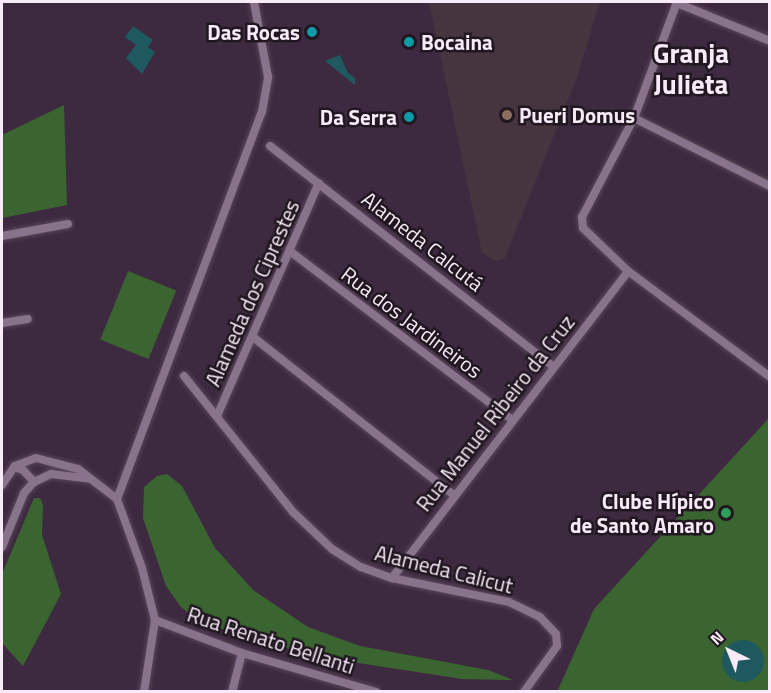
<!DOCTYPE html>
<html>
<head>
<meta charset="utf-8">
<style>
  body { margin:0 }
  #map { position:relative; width:771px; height:693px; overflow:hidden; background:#3e2a40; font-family:"Titillium Web",sans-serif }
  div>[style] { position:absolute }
  .education>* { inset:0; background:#46343e }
  .green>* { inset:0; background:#3a6530; transform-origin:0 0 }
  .water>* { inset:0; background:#1e5960 }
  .round { border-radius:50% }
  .roads { filter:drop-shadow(0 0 2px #584659) drop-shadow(0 0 2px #584659) }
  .minor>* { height:8px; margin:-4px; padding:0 4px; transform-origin:4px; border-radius:4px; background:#89728b }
  .dots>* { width:16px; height:16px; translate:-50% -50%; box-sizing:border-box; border:3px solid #201721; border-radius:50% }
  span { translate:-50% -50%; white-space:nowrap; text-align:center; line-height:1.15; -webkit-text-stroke:5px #201721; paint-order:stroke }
  .poi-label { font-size:21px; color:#f8eaf8; font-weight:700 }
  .right { translate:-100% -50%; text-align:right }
  .left { translate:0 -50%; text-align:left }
  .street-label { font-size:21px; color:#f8eaf8 }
  .district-label { font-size:27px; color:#f8eaf8; font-weight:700 }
  .frame { position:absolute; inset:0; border:3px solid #f8eaf8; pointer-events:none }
  .north { position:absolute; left:699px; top:621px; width:60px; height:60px; -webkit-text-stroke:4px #201721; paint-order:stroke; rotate:317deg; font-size:16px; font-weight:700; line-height:24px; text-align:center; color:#f8eaf8 }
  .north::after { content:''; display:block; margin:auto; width:21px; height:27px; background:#f8eaf8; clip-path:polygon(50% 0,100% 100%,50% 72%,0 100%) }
</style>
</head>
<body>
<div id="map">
  <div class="education">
    <i style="clip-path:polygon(429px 2px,600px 2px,576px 80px,505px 258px,495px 261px,482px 253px)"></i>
  </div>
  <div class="green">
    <i style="clip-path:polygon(64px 105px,67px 205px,2px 218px,2px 135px)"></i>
    <i style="left:128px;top:271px;width:52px;height:74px;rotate:22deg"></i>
    <i style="clip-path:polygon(769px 418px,769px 691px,557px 692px,594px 609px)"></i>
    <i style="clip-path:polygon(167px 474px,182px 486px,215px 548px,253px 590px,308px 627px,360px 646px,488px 670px,513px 680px,462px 679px,313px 656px,201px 623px,181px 607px,166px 586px,143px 518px,144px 487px,157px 476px)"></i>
    <i style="clip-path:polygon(34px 498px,40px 498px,43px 505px,42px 535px,61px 594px,23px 666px,2px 643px,2px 574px)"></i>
  </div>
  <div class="water">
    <i style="clip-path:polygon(133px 26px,153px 40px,148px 47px,155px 52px,142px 74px,126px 58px,136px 45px,125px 37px)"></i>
    <i style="clip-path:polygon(340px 55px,348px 73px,355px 78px,355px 85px,325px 61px)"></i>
    <i class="round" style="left:722px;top:640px;width:42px;height:42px"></i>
  </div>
  <div class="roads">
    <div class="minor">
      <i style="left:677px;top:2px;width:124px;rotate:110.3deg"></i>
      <i style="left:634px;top:118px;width:112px;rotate:117.7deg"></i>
      <i style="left:582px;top:217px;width:11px;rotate:85deg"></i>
      <i style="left:583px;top:228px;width:62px;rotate:43.7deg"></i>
      <i style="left:628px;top:271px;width:177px;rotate:36.7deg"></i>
      <i style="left:677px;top:3px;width:100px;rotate:22.2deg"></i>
      <i style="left:634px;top:118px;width:152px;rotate:26.6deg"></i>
      <i style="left:270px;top:146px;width:358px;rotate:37.9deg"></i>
      <i style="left:2px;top:236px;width:67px;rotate:-10.3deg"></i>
      <i style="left:291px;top:252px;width:278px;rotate:37.2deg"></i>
      <i style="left:2px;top:323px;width:26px;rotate:-9deg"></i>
      <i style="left:253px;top:337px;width:256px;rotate:38.2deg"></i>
      <i style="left:184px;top:376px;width:174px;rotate:51.3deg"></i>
      <i style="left:293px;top:512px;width:54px;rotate:43.5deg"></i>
      <i style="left:332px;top:549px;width:34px;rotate:32deg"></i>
      <i style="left:361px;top:567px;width:33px;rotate:20deg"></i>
      <i style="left:392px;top:578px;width:119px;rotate:11.6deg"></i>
      <i style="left:509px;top:602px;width:34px;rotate:26deg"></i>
      <i style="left:540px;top:617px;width:23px;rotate:47deg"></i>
      <i style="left:556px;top:634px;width:12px;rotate:85deg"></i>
      <i style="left:557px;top:646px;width:57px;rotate:125.7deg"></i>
      <i style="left:217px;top:416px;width:254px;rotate:-66.4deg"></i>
      <i style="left:14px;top:467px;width:9px;rotate:18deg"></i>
      <i style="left:23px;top:470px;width:16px;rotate:47deg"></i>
      <i style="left:2px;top:485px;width:23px;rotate:-56deg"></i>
      <i style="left:15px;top:466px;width:22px;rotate:-21deg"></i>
      <i style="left:36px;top:458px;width:43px;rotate:14.7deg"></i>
      <i style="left:78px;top:469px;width:49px;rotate:37.6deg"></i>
      <i style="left:117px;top:499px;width:73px;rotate:70.1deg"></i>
      <i style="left:142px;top:568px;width:54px;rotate:76deg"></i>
      <i style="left:155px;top:620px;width:73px;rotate:98.7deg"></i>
      <i style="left:117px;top:499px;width:413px;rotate:-69.5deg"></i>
      <i style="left:262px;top:112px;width:36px;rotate:-80deg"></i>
      <i style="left:268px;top:77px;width:76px;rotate:-100.6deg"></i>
      <i style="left:2px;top:547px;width:58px;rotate:-67.8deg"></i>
      <i style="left:24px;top:493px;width:15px;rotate:-48deg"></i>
      <i style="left:34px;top:482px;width:19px;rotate:-25deg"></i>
      <i style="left:51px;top:474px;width:38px;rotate:7deg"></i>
      <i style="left:392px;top:578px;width:387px;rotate:-52.4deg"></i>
      <i style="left:155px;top:620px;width:93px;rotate:20.8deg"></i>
      <i style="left:242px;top:653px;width:140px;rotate:16.2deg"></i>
      <i style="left:232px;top:692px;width:40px;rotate:-75.6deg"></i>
    </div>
  </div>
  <div class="dots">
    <i style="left:312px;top:32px;background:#0f9aa8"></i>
    <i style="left:409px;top:42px;background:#0f9aa8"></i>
    <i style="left:507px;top:115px;background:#8d6e63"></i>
    <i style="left:409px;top:117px;background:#0f9aa8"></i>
    <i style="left:726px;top:513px;background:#2e9e5b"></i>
  </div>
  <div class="poi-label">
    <span class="right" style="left:300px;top:32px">Das Rocas</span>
    <span class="left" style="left:421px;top:42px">Bocaina</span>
    <span class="left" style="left:519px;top:115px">Pueri Domus</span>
    <span class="right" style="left:397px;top:117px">Da Serra</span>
    <span class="right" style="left:714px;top:513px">Clube Hípico<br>de Santo Amaro</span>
  </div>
  <div class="street-label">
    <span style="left:423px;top:241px;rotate:38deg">Alameda Calcutá</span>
    <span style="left:252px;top:293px;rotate:-66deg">Alameda dos Ciprestes</span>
    <span style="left:412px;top:322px;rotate:37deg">Rua dos Jardineiros</span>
    <span style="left:495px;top:413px;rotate:-52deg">Rua Manuel Ribeiro da Cruz</span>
    <span style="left:444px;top:569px;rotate:14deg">Alameda Calicut</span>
    <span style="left:271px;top:640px;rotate:18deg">Rua Renato Bellanti</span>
  </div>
  <div class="district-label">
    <span style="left:691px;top:68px">Granja<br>Julieta</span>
  </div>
  <div class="frame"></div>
  <div class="north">N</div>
</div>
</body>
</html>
